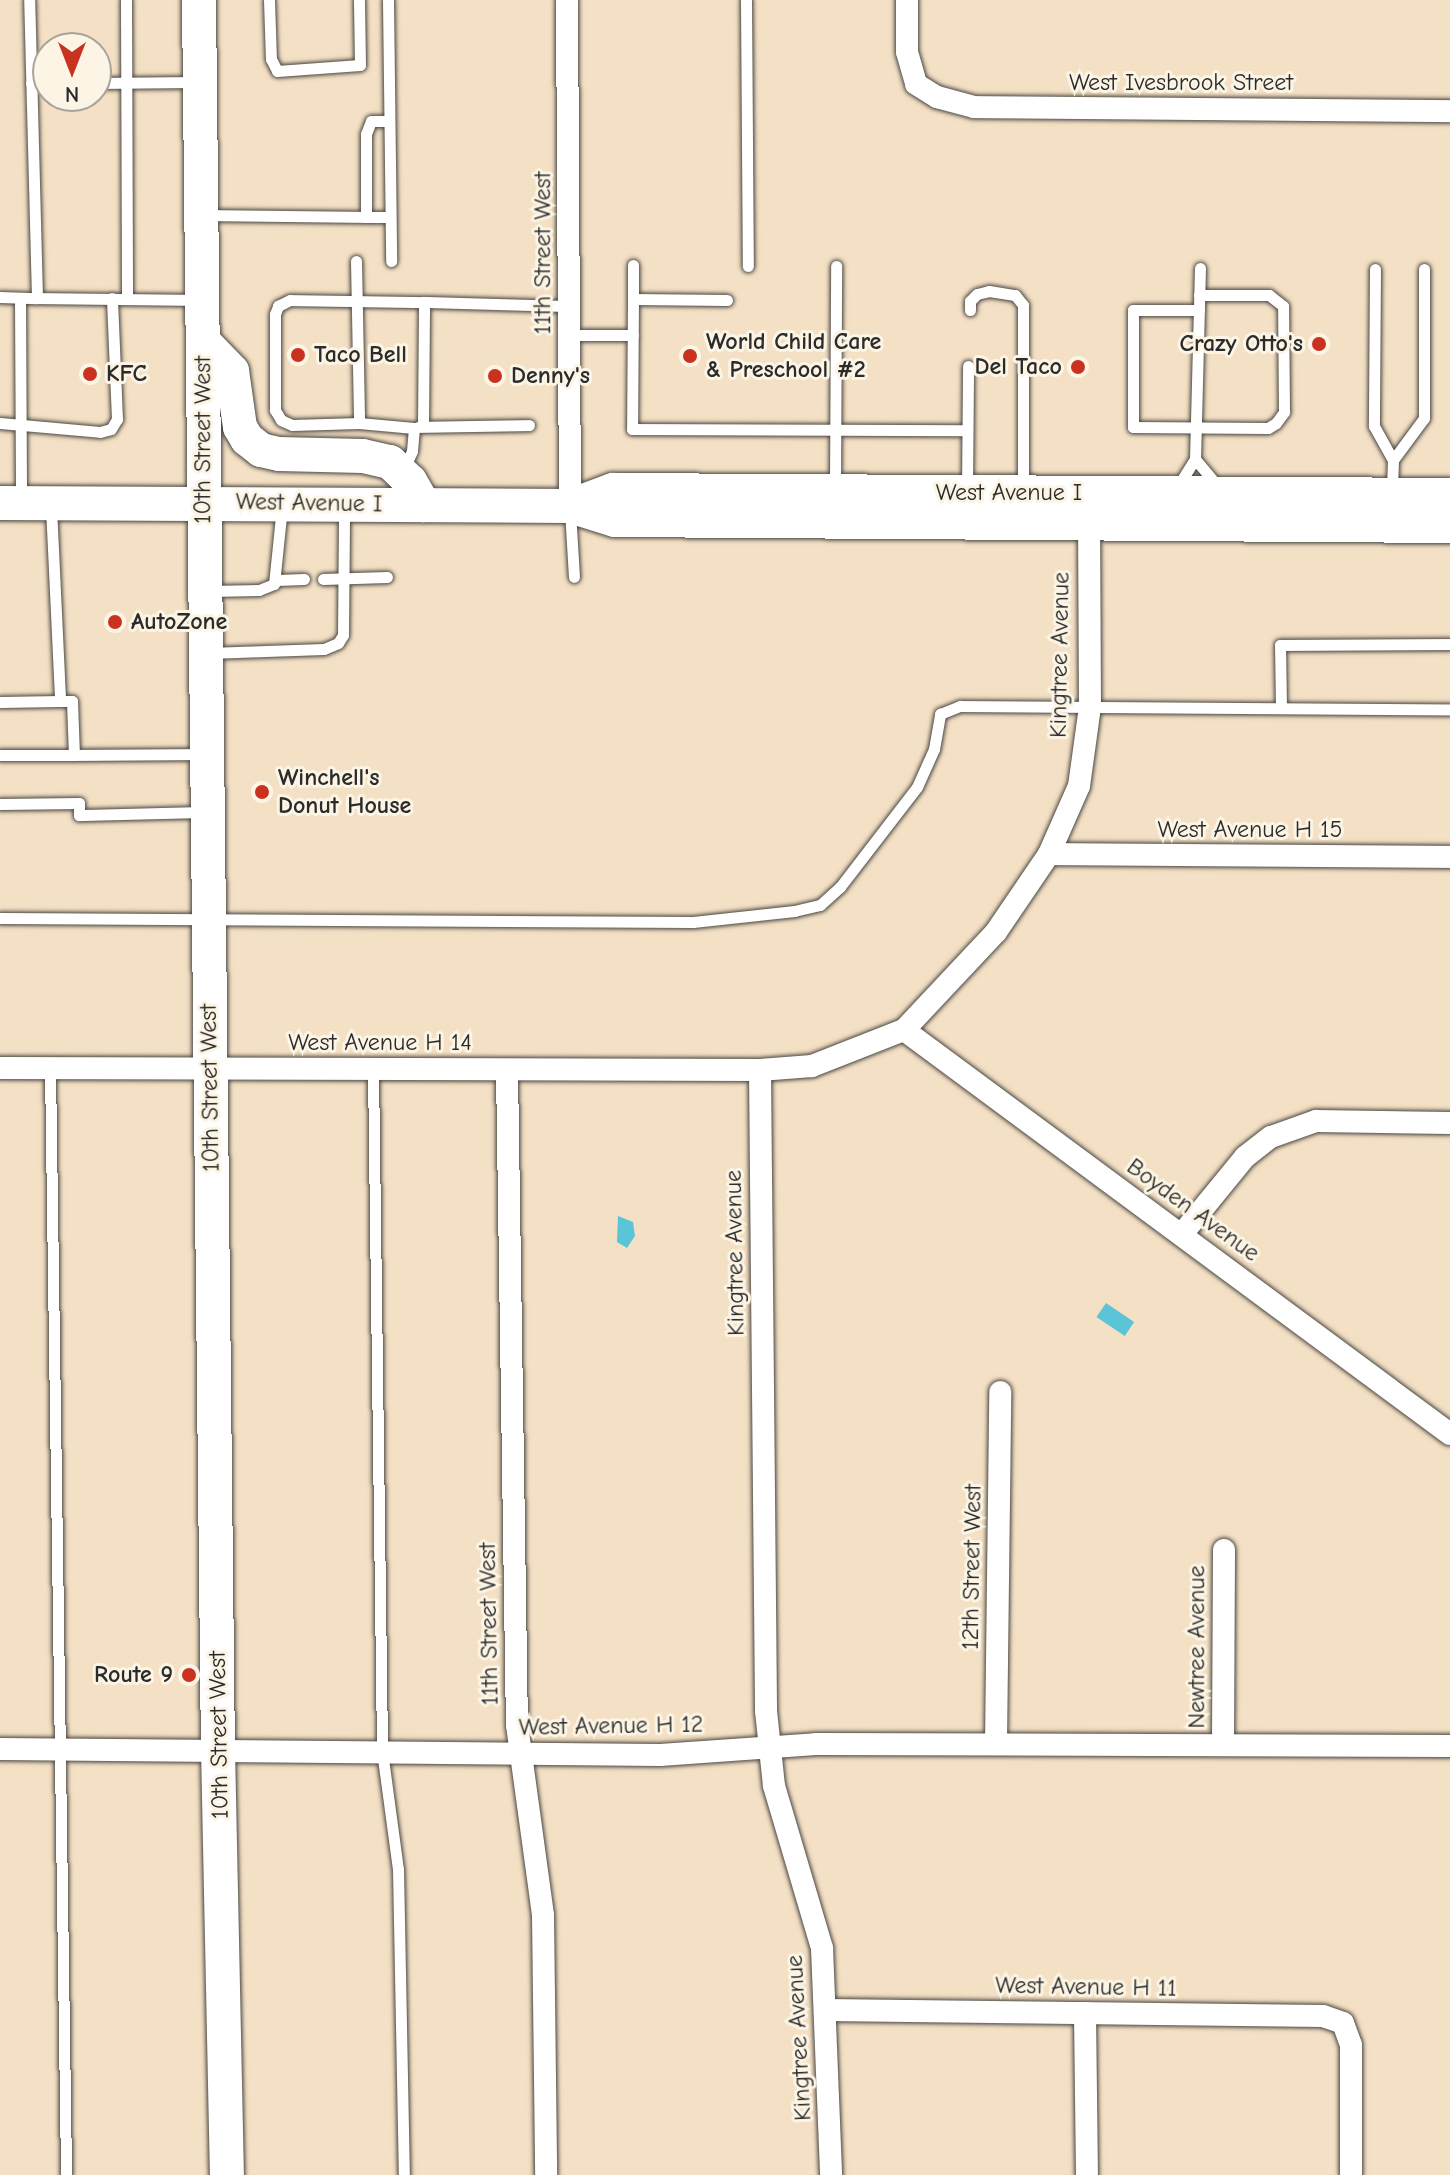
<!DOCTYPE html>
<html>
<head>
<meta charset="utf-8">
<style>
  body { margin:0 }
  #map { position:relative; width:1450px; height:2175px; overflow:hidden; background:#f4e0c4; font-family:"Comic Neue",sans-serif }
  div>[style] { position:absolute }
  .water>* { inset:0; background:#5bc5d7; transform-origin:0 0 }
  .roads { filter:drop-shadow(0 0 2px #494642) drop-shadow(0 0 2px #494642) }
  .service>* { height:11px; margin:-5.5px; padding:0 5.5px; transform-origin:5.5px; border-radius:5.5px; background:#fff }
  .minor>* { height:22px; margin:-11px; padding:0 11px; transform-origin:11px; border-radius:11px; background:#fff }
  .primary>* { height:34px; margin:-17px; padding:0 17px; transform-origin:17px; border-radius:17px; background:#fff }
  .dots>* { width:22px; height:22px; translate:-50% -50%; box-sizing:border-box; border:4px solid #fcf5e5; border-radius:50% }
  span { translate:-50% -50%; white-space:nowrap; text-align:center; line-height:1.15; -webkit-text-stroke:6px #fcf5e5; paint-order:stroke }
  .street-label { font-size:24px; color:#2b2b2b }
  .poi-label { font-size:24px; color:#2b2b2b; font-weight:700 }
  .left { translate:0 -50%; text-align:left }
  .right { translate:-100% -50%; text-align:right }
  .north { position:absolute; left:32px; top:32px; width:80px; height:80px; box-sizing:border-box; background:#fcf5e5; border:2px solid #a8a49b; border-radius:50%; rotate:180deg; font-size:22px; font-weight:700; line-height:32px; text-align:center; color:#2b2b2b }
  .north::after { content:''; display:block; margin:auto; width:28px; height:36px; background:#c8321e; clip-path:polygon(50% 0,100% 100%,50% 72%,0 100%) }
</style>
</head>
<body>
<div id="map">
  <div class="water">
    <i style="clip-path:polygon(618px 1216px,633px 1222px,635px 1236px,627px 1248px,617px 1242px)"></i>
    <i style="left:1106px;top:1303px;width:34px;height:17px;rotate:34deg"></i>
  </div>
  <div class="roads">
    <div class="service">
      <i style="left:126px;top:0;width:298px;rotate:89.8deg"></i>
      <i style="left:269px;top:0;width:59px;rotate:88.1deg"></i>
      <i style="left:271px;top:59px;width:13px;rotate:63deg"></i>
      <i style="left:277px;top:71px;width:83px;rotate:-4.1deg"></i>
      <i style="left:360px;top:65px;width:65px;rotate:-90.9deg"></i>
      <i style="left:388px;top:0;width:261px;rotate:89.3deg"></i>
      <i style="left:746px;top:0;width:266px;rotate:89.6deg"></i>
      <i style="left:31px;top:83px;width:17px"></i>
      <i style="left:96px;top:83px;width:99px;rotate:-0.6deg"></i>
      <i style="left:389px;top:121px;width:18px;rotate:180deg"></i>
      <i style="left:371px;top:121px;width:14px;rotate:111deg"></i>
      <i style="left:366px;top:134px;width:83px;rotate:90deg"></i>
      <i style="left:366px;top:217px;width:24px"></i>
      <i style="left:205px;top:215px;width:161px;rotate:0.7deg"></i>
      <i style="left:356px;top:261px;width:162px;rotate:88.9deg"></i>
      <i style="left:359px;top:423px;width:55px;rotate:5.2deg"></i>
      <i style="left:414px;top:428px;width:23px;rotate:95deg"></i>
      <i style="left:412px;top:451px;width:20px;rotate:114deg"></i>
      <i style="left:1375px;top:269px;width:157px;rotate:90.4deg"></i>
      <i style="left:1374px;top:426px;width:39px;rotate:61deg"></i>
      <i style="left:1393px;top:460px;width:31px;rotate:92deg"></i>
      <i style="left:0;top:297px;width:37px;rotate:2deg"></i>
      <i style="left:37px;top:298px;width:298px;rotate:-91.5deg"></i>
      <i style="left:20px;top:298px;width:200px;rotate:89.7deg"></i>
      <i style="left:37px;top:298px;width:161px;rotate:0.7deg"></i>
      <i style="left:633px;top:299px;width:34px;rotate:-90deg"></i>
      <i style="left:727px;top:300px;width:94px;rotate:-179.4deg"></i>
      <i style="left:633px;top:299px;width:130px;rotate:90.4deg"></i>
      <i style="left:632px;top:429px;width:335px;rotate:0.2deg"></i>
      <i style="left:970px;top:310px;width:9px;rotate:-90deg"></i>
      <i style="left:970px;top:301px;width:10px;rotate:-45deg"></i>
      <i style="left:977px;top:294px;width:12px;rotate:-14deg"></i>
      <i style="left:989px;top:291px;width:26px;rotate:9deg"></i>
      <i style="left:1015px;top:295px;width:13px;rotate:51deg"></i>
      <i style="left:1023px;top:305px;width:184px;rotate:90deg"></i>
      <i style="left:1199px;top:310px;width:66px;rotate:180deg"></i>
      <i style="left:1133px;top:310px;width:117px;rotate:90deg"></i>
      <i style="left:1133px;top:427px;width:135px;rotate:0.4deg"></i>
      <i style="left:1268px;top:428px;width:9px;rotate:-32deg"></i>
      <i style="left:1276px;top:423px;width:14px;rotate:-54deg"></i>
      <i style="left:1284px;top:412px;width:106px;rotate:-90.5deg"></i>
      <i style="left:1283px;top:306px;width:18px;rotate:-142deg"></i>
      <i style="left:1269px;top:295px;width:70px;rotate:180deg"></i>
      <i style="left:569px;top:335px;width:64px"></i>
      <i style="left:0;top:423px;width:100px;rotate:5.1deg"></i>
      <i style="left:100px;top:432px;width:11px;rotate:-15deg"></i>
      <i style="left:111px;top:429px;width:12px;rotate:-59deg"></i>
      <i style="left:117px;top:419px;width:121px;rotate:-92.4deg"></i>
      <i style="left:359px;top:423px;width:67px;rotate:178.3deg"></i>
      <i style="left:292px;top:425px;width:12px;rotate:-156deg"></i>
      <i style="left:281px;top:420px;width:12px;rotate:-121deg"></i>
      <i style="left:275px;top:410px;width:96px;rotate:-90deg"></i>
      <i style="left:275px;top:314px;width:9px;rotate:-69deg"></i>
      <i style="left:278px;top:306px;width:13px;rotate:-27deg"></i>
      <i style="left:290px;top:300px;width:134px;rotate:0.9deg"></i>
      <i style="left:423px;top:425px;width:123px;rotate:-89.5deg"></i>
      <i style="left:424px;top:302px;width:145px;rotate:1.6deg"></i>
      <i style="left:418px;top:427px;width:111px;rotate:-1deg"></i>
      <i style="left:1195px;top:459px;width:35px;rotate:50deg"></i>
      <i style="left:1393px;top:460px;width:52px;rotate:-53.6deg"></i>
      <i style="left:1424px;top:418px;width:149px;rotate:-90deg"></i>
      <i style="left:1178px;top:486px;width:32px;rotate:-58deg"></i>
      <i style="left:1195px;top:459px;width:191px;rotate:-88.5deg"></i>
      <i style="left:835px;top:487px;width:221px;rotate:-89.7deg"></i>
      <i style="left:967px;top:490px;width:124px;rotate:-89.5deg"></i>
      <i style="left:51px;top:507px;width:194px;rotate:87.3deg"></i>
      <i style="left:60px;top:701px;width:12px"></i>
      <i style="left:72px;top:701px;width:54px;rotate:87.9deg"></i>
      <i style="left:74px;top:755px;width:130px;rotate:-0.4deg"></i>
      <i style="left:570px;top:510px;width:67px;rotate:86.6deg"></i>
      <i style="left:323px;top:579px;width:64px;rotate:-1.8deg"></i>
      <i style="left:277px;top:580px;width:27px;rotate:-2deg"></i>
      <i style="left:210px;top:591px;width:49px;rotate:-1.2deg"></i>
      <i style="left:259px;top:590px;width:16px;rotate:-22deg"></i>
      <i style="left:274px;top:584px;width:77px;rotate:-84.1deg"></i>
      <i style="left:208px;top:653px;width:116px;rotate:-2deg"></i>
      <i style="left:324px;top:649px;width:15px;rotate:-23deg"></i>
      <i style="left:338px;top:643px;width:9px;rotate:-58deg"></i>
      <i style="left:343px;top:635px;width:127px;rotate:-89.5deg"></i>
      <i style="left:0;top:702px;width:60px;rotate:-1deg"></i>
      <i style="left:1281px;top:708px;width:63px;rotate:-90.9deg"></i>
      <i style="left:1280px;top:645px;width:170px;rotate:-0.3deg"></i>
      <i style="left:0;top:755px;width:74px"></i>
      <i style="left:0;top:804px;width:79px;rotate:-0.7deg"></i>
      <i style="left:79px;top:803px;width:12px;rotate:90deg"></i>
      <i style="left:79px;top:815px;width:127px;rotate:-1.4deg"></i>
      <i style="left:0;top:918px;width:693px;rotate:0.33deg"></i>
      <i style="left:693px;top:922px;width:102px;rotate:-6.2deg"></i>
      <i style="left:794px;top:911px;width:27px;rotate:-13deg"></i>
      <i style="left:820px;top:905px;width:27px;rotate:-42deg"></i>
      <i style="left:840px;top:887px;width:126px;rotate:-52.4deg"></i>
      <i style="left:917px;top:787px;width:42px;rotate:-65.9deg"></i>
      <i style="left:934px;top:749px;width:36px;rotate:-80deg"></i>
      <i style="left:940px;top:714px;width:22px;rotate:-22deg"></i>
      <i style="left:960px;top:706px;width:490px;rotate:0.4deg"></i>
      <i style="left:50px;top:1067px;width:1108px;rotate:89.17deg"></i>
      <i style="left:373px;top:1069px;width:682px;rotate:89.24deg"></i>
      <i style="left:382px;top:1751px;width:119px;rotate:82.3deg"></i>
      <i style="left:398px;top:1869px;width:306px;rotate:88.9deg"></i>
    </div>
    <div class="minor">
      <i style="left:567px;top:0;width:506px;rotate:89.66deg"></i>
      <i style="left:907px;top:0;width:52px;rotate:90deg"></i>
      <i style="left:907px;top:52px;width:33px;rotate:74deg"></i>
      <i style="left:916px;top:84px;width:25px;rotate:32deg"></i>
      <i style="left:937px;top:97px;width:38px;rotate:15deg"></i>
      <i style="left:974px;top:107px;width:476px;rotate:0.5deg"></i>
      <i style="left:1049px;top:854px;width:401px;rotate:0.4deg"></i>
      <i style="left:904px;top:1030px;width:679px;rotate:36.5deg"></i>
      <i style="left:0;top:1068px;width:760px;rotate:0.15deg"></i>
      <i style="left:760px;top:1070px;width:52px;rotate:-4.4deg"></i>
      <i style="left:812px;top:1066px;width:99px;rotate:-21.4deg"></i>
      <i style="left:904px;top:1030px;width:134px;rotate:-46.8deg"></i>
      <i style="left:996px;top:932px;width:94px;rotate:-55.8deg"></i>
      <i style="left:1049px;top:854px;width:74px;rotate:-66.2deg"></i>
      <i style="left:1079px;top:786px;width:80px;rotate:-82.1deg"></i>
      <i style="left:1090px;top:707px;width:197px;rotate:-90.3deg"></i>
      <i style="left:507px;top:1070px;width:655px;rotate:89.13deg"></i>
      <i style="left:517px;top:1725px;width:192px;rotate:82.2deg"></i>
      <i style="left:543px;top:1915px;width:260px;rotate:89.3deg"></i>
      <i style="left:760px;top:1070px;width:641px;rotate:89.46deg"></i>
      <i style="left:766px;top:1711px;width:75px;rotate:83.9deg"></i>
      <i style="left:774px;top:1786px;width:169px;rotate:73.5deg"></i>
      <i style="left:822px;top:1948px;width:227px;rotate:87.7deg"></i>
      <i style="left:1182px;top:1234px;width:99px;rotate:-50.7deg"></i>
      <i style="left:1245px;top:1157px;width:33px;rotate:-38deg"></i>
      <i style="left:1271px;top:1137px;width:48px;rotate:-19.6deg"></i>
      <i style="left:1316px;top:1121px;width:134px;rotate:0.9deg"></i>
      <i style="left:996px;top:1744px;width:352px;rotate:-89.3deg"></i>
      <i style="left:1223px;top:1744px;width:194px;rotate:-89.7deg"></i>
      <i style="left:0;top:1749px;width:660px;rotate:0.52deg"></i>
      <i style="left:660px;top:1755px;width:156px;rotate:-4deg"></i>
      <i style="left:816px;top:1744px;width:634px;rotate:0.18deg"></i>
      <i style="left:826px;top:2010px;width:497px;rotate:0.7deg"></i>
      <i style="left:1323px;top:2016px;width:21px;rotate:19deg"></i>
      <i style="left:1343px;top:2023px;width:23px;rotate:70deg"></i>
      <i style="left:1351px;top:2045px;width:130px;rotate:90deg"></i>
      <i style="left:1085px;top:2013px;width:162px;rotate:89.3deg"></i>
    </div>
    <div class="primary">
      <i style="left:199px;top:0;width:1749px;rotate:89.38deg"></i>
      <i style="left:218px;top:1749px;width:426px;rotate:88.8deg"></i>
      <i style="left:203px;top:341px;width:42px;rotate:46deg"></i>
      <i style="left:232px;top:371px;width:57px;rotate:81.9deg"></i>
      <i style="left:240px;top:427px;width:14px;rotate:60deg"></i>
      <i style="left:247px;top:439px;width:18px;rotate:38deg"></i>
      <i style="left:261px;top:450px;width:18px;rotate:13deg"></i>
      <i style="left:279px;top:454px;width:84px;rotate:1.4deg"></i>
      <i style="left:363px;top:456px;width:28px;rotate:13deg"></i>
      <i style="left:390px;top:462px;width:28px;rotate:44deg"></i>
      <i style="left:410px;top:481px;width:28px;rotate:60deg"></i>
      <i style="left:0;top:503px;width:570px;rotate:0.3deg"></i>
      <i style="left:570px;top:506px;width:47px;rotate:17.3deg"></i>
      <i style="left:615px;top:520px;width:835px;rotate:0.41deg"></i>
      <i style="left:570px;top:506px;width:46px;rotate:-20.4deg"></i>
      <i style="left:613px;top:490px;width:837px;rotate:0.34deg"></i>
    </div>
  </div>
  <div class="dots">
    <i style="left:1319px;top:344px;background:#c8321e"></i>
    <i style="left:298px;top:355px;background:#c8321e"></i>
    <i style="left:690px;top:356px;background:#c8321e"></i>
    <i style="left:1078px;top:367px;background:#c8321e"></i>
    <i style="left:90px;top:374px;background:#c8321e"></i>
    <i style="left:495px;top:376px;background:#c8321e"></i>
    <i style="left:115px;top:622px;background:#c8321e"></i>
    <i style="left:262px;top:792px;background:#c8321e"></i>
    <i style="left:189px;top:1675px;background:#c8321e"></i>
  </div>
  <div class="street-label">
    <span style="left:1181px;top:83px">West Ivesbrook Street</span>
    <span style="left:543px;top:253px;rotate:-90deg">11th Street West</span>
    <span style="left:203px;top:440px;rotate:-90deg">10th Street West</span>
    <span style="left:1009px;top:493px">West Avenue I</span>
    <span style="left:309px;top:503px;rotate:1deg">West Avenue I</span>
    <span style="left:1060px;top:655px;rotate:-89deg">Kingtree Avenue</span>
    <span style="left:1250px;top:830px">West Avenue H 15</span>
    <span style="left:380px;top:1043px">West Avenue H 14</span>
    <span style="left:210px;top:1088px;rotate:-91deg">10th Street West</span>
    <span style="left:1193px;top:1210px;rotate:36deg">Boyden Avenue</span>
    <span style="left:735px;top:1253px;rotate:-91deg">Kingtree Avenue</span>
    <span style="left:972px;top:1567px;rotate:-89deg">12th Street West</span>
    <span style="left:489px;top:1624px;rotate:-91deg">11th Street West</span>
    <span style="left:1197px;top:1647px;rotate:-90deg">Newtree Avenue</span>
    <span style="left:611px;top:1726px;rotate:-1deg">West Avenue H 12</span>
    <span style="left:219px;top:1735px;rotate:-91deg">10th Street West</span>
    <span style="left:1086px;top:1987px;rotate:1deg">West Avenue H 11</span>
    <span style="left:799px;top:2038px;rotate:-93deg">Kingtree Avenue</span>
  </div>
  <div class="poi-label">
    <span class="left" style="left:706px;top:356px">World Child Care<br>&amp; Preschool #2</span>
    <span class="right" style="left:1303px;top:344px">Crazy Otto's</span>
    <span class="left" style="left:314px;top:355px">Taco Bell</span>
    <span class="right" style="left:1062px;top:367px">Del Taco</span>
    <span class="left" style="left:106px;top:374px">KFC</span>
    <span class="left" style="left:511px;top:376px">Denny's</span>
    <span class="left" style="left:131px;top:622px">AutoZone</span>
    <span class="left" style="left:278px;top:792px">Winchell's<br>Donut House</span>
    <span class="right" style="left:173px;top:1675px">Route 9</span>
  </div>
  <div class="north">N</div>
</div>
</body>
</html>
